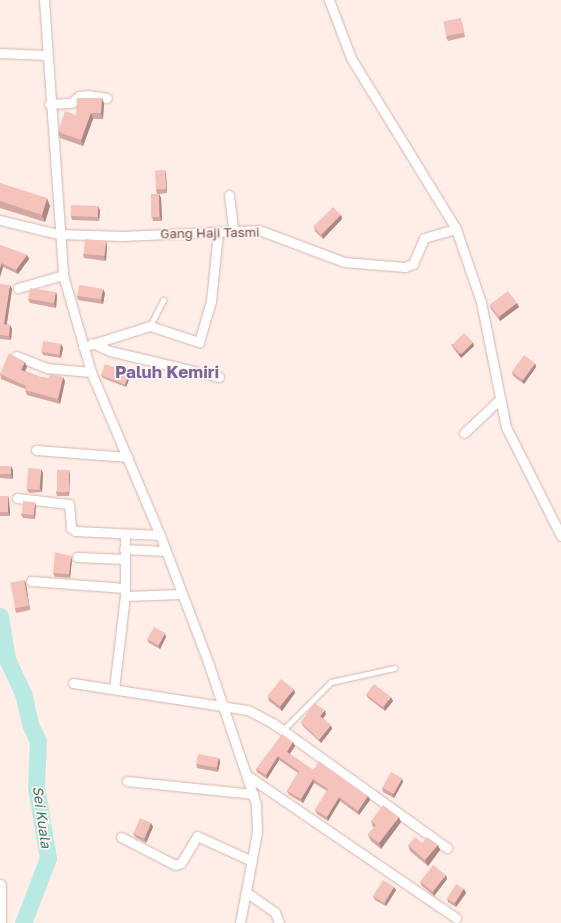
<!DOCTYPE html>
<html>
<head>
<meta charset="utf-8">
<style>
  body { margin:0 }
  #map { position:relative; width:561px; height:923px; overflow:hidden; background:#feeee7; font-family:"Golos Text",sans-serif }
  div>[style] { position:absolute }
  .river>* { height:17px; margin:-8.5px; padding:0 8.5px; transform-origin:8.5px; border-radius:8.5px; background:#b9e9e3 }
  .roads { filter:drop-shadow(0 0 1px #d4b4ae) drop-shadow(0 0 1px #d4b4ae) }
  .service>* { height:4.5px; margin:-2.25px; padding:0 2.25px; transform-origin:2.25px; border-radius:2.25px; background:#fff }
  .minor>* { height:9px; margin:-4.5px; padding:0 4.5px; transform-origin:4.5px; border-radius:4.5px; background:#fff }
  .tertiary>* { height:11px; margin:-5.5px; padding:0 5.5px; transform-origin:5.5px; border-radius:5.5px; background:#fff }
  .wall>* { inset:0; background:#d3a8a2 }
  .shaded-wall>* { inset:0; background:#ac8884 }
  .building>* { inset:0; background:#f5c3bc; transform-origin:0 0 }
  span { translate:-50% -50%; white-space:nowrap; text-align:center; line-height:1.15; -webkit-text-stroke:3.5px #fff4ef; paint-order:stroke }
  .street-label { font-size:13px; color:#7a4c49 }
  .water-label { font-size:14px; color:#387971; font-style:italic }
  .district-label { font-size:17px; color:#7a649d; font-weight:700 }
</style>
</head>
<body>
<div id="map">
  <div class="river">
    <i style="left:0;top:616px;width:44px;rotate:80.8deg"></i>
    <i style="left:7px;top:659px;width:38px;rotate:65deg"></i>
    <i style="left:23px;top:693px;width:32px;rotate:77deg"></i>
    <i style="left:30px;top:724px;width:19px;rotate:65deg"></i>
    <i style="left:38px;top:741px;width:46px;rotate:92.5deg"></i>
    <i style="left:36px;top:787px;width:72px;rotate:80.4deg"></i>
    <i style="left:48px;top:858px;width:70px;rotate:111deg"></i>
  </div>
  <div class="roads">
    <div class="service">
      <i style="left:150px;top:326px;width:29px;rotate:-63deg"></i>
      <i style="left:283px;top:730px;width:68px;rotate:-45deg"></i>
      <i style="left:331px;top:682px;width:65px;rotate:-12.5deg"></i>
    </div>
    <div class="minor">
      <i style="left:44px;top:0;width:276px;rotate:86deg"></i>
      <i style="left:63px;top:275px;width:101px;rotate:73.9deg"></i>
      <i style="left:91px;top:372px;width:177px;rotate:67.1deg"></i>
      <i style="left:160px;top:535px;width:139px;rotate:69.3deg"></i>
      <i style="left:209px;top:665px;width:147px;rotate:71.3deg"></i>
      <i style="left:256px;top:804px;width:28px;rotate:88deg"></i>
      <i style="left:257px;top:832px;width:93px;rotate:100.6deg"></i>
      <i style="left:329px;top:0;width:62px;rotate:69.2deg"></i>
      <i style="left:351px;top:58px;width:201px;rotate:58.4deg"></i>
      <i style="left:456px;top:229px;width:77px;rotate:71.1deg"></i>
      <i style="left:481px;top:302px;width:127px;rotate:78.7deg"></i>
      <i style="left:506px;top:427px;width:122px;rotate:63.2deg"></i>
      <i style="left:0;top:53px;width:46px;rotate:2.5deg"></i>
      <i style="left:49px;top:104px;width:22px;rotate:-3deg"></i>
      <i style="left:71px;top:103px;width:11px;rotate:-41deg"></i>
      <i style="left:79px;top:96px;width:9px;rotate:-6deg"></i>
      <i style="left:88px;top:95px;width:19px;rotate:9deg"></i>
      <i style="left:229px;top:195px;width:35px;rotate:83deg"></i>
      <i style="left:0;top:220px;width:60px;rotate:13.6deg"></i>
      <i style="left:58px;top:234px;width:64px;rotate:1.8deg"></i>
      <i style="left:122px;top:236px;width:137px;rotate:-2.5deg"></i>
      <i style="left:259px;top:230px;width:91px;rotate:20.6deg"></i>
      <i style="left:344px;top:262px;width:61px;rotate:4.7deg"></i>
      <i style="left:405px;top:267px;width:9px;rotate:-21deg"></i>
      <i style="left:413px;top:264px;width:28px;rotate:-67deg"></i>
      <i style="left:424px;top:238px;width:33px;rotate:-16deg"></i>
      <i style="left:18px;top:288px;width:47px;rotate:-16.1deg"></i>
      <i style="left:92px;top:343px;width:20px;rotate:24deg"></i>
      <i style="left:110px;top:351px;width:112px;rotate:13.4deg"></i>
      <i style="left:83px;top:347px;width:70px;rotate:-17.4deg"></i>
      <i style="left:150px;top:326px;width:52px;rotate:18.1deg"></i>
      <i style="left:199px;top:342px;width:43px;rotate:-73.7deg"></i>
      <i style="left:211px;top:301px;width:68px;rotate:-84.1deg"></i>
      <i style="left:16px;top:356px;width:33px;rotate:21deg"></i>
      <i style="left:47px;top:368px;width:44px;rotate:5.2deg"></i>
      <i style="left:464px;top:433px;width:47px;rotate:-43.3deg"></i>
      <i style="left:36px;top:450px;width:92px;rotate:4.4deg"></i>
      <i style="left:17px;top:498px;width:52px;rotate:6.6deg"></i>
      <i style="left:69px;top:504px;width:24px;rotate:85deg"></i>
      <i style="left:71px;top:528px;width:5px;rotate:37deg"></i>
      <i style="left:75px;top:531px;width:85px;rotate:2.7deg"></i>
      <i style="left:124px;top:549px;width:41px;rotate:2.8deg"></i>
      <i style="left:77px;top:557px;width:47px;rotate:2.4deg"></i>
      <i style="left:31px;top:581px;width:94px;rotate:4.3deg"></i>
      <i style="left:125px;top:596px;width:57px;rotate:-2deg"></i>
      <i style="left:73px;top:683px;width:177px;rotate:8.8deg"></i>
      <i style="left:248px;top:710px;width:30px;rotate:28deg"></i>
      <i style="left:274px;top:724px;width:213px;rotate:35.6deg"></i>
      <i style="left:114px;top:689px;width:94px;rotate:-83.3deg"></i>
      <i style="left:125px;top:596px;width:57px;rotate:-90deg"></i>
      <i style="left:248px;top:776px;width:252px;rotate:34.3deg"></i>
      <i style="left:127px;top:781px;width:127px;rotate:5.9deg"></i>
      <i style="left:121px;top:837px;width:61px;rotate:27.4deg"></i>
      <i style="left:175px;top:865px;width:6px;rotate:-18deg"></i>
      <i style="left:181px;top:863px;width:31px;rotate:-59deg"></i>
      <i style="left:197px;top:836px;width:60px;rotate:24.4deg"></i>
      <i style="left:246px;top:892px;width:35px;rotate:35deg"></i>
      <i style="left:275px;top:912px;width:12px;rotate:70deg"></i>
    </div>
    <div class="tertiary">
      <i style="left:0;top:885px;width:38px;rotate:90deg"></i>
    </div>
  </div>
  <div class="wall">
    <i style="clip-path:polygon(462px 22px,465px 37px,448px 41px,446px 37px)"></i>
    <i style="clip-path:polygon(102px 98px,104px 104px,103px 119px,93px 119px,83px 146px,60px 138px,58px 132px,76px 115px)"></i>
    <i style="clip-path:polygon(166px 174px,167px 193px,159px 194px,161px 198px,162px 221px,153px 221px,152px 217px,157px 194px,156px 190px)"></i>
    <i style="clip-path:polygon(0 183px,50px 206px,45px 222px,0 208px)"></i>
    <i style="clip-path:polygon(100px 210px,99px 221px,72px 220px,71px 216px)"></i>
    <i style="clip-path:polygon(341px 215px,342px 219px,323px 239px,315px 231px,314px 227px)"></i>
    <i style="clip-path:polygon(0 245px,27px 255px,29px 259px,18px 274px,3px 267px,0 277px)"></i>
    <i style="clip-path:polygon(107px 245px,106px 261px,84px 258px,83px 254px)"></i>
    <i style="clip-path:polygon(0 284px,12px 289px,7px 324px,10px 325px,12px 329px,11px 340px,0 339px)"></i>
    <i style="clip-path:polygon(56px 292px,57px 296px,56px 308px,30px 303px,28px 299px)"></i>
    <i style="clip-path:polygon(105px 293px,103px 304px,78px 300px,77px 296px)"></i>
    <i style="clip-path:polygon(517px 303px,519px 307px,500px 321px,491px 309px,490px 305px)"></i>
    <i style="clip-path:polygon(61px 344px,63px 348px,61px 358px,43px 355px,42px 352px)"></i>
    <i style="clip-path:polygon(451px 344px,474px 346px,461px 358px,453px 348px)"></i>
    <i style="clip-path:polygon(25px 362px,27px 367px,25px 371px,40px 377px,65px 381px,60px 404px,27px 395px,25px 389px,1px 379px,0 373px)"></i>
    <i style="clip-path:polygon(535px 363px,536px 367px,524px 384px,513px 376px,512px 372px)"></i>
    <i style="clip-path:polygon(129px 373px,130px 377px,126px 387px,103px 378px,101px 375px)"></i>
    <i style="clip-path:polygon(0 466px,13px 470px,13px 479px,0 478px)"></i>
    <i style="clip-path:polygon(43px 473px,42px 492px,29px 493px,27px 489px)"></i>
    <i style="clip-path:polygon(70px 474px,69px 496px,57px 496px,56px 492px)"></i>
    <i style="clip-path:polygon(0 496px,8px 496px,9px 500px,10px 516px,0 516px)"></i>
    <i style="clip-path:polygon(36px 506px,35px 519px,23px 518px,21px 514px)"></i>
    <i style="clip-path:polygon(72px 560px,70px 578px,55px 577px,53px 573px)"></i>
    <i style="clip-path:polygon(24px 580px,26px 584px,30px 610px,16px 613px,15px 609px)"></i>
    <i style="clip-path:polygon(166px 637px,160px 649px,149px 643px,147px 639px)"></i>
    <i style="clip-path:polygon(295px 693px,282px 711px,269px 701px,268px 697px)"></i>
    <i style="clip-path:polygon(366px 694px,393px 701px,385px 711px,368px 698px)"></i>
    <i style="clip-path:polygon(326px 714px,323px 719px,332px 729px,321px 743px,303px 726px,301px 722px)"></i>
    <i style="clip-path:polygon(293px 742px,295px 746px,290px 754px,313px 770px,368px 796px,370px 800px,359px 815px,340px 801px,328px 821px,317px 814px,315px 810px,327px 791px,314px 783px,303px 803px,289px 795px,287px 791px,298px 773px,279px 760px,267px 779px,257px 772px,256px 769px)"></i>
    <i style="clip-path:polygon(219px 758px,220px 762px,218px 772px,197px 768px,196px 764px)"></i>
    <i style="clip-path:polygon(403px 782px,394px 798px,383px 792px,382px 788px)"></i>
    <i style="clip-path:polygon(371px 821px,401px 822px,381px 849px,371px 841px,368px 835px,374px 827px,373px 827px)"></i>
    <i style="clip-path:polygon(151px 823px,153px 827px,146px 843px,135px 837px,133px 833px)"></i>
    <i style="clip-path:polygon(408px 845px,438px 845px,440px 850px,428px 866px,410px 851px)"></i>
    <i style="clip-path:polygon(447px 879px,434px 896px,422px 886px,420px 882px)"></i>
    <i style="clip-path:polygon(394px 887px,396px 890px,386px 906px,375px 900px,373px 896px)"></i>
    <i style="clip-path:polygon(464px 889px,466px 893px,456px 907px,448px 902px,447px 898px)"></i>
  </div>
  <div class="shaded-wall">
    <i style="clip-path:polygon(102px 98px,104px 104px,103px 119px,101px 113px)"></i>
    <i style="clip-path:polygon(91px 113px,93px 119px,83px 146px,81px 140px)"></i>
    <i style="clip-path:polygon(165px 170px,166px 174px,167px 193px,166px 189px)"></i>
    <i style="clip-path:polygon(159px 194px,161px 198px,162px 221px,160px 217px)"></i>
    <i style="clip-path:polygon(47px 198px,50px 206px,45px 222px,42px 215px)"></i>
    <i style="clip-path:polygon(98px 206px,100px 210px,99px 221px,98px 217px)"></i>
    <i style="clip-path:polygon(341px 215px,342px 219px,323px 239px,322px 235px)"></i>
    <i style="clip-path:polygon(106px 241px,107px 245px,106px 261px,104px 257px)"></i>
    <i style="clip-path:polygon(27px 255px,29px 259px,18px 274px,16px 270px)"></i>
    <i style="clip-path:polygon(2px 263px,3px 267px,0 277px,0 268px)"></i>
    <i style="clip-path:polygon(10px 285px,12px 289px,6px 328px,4px 324px)"></i>
    <i style="clip-path:polygon(103px 289px,105px 293px,103px 304px,101px 300px)"></i>
    <i style="clip-path:polygon(56px 292px,57px 296px,56px 308px,54px 304px)"></i>
    <i style="clip-path:polygon(517px 303px,519px 307px,500px 321px,499px 317px)"></i>
    <i style="clip-path:polygon(10px 325px,12px 329px,11px 340px,9px 336px)"></i>
    <i style="clip-path:polygon(473px 342px,474px 346px,461px 358px,459px 354px)"></i>
    <i style="clip-path:polygon(61px 344px,63px 348px,61px 358px,60px 354px)"></i>
    <i style="clip-path:polygon(25px 362px,27px 367px,23px 375px,21px 370px)"></i>
    <i style="clip-path:polygon(535px 363px,536px 367px,524px 384px,522px 380px)"></i>
    <i style="clip-path:polygon(129px 373px,130px 377px,126px 387px,125px 383px)"></i>
    <i style="clip-path:polygon(63px 377px,65px 381px,60px 404px,58px 399px)"></i>
    <i style="clip-path:polygon(11px 466px,13px 470px,13px 479px,11px 475px)"></i>
    <i style="clip-path:polygon(41px 469px,43px 473px,42px 492px,40px 488px)"></i>
    <i style="clip-path:polygon(69px 470px,70px 474px,69px 496px,68px 492px)"></i>
    <i style="clip-path:polygon(8px 496px,9px 500px,10px 516px,8px 512px)"></i>
    <i style="clip-path:polygon(35px 502px,36px 506px,35px 519px,34px 515px)"></i>
    <i style="clip-path:polygon(71px 556px,72px 560px,70px 578px,69px 574px)"></i>
    <i style="clip-path:polygon(24px 580px,26px 584px,30px 610px,29px 606px)"></i>
    <i style="clip-path:polygon(165px 633px,166px 637px,160px 649px,158px 645px)"></i>
    <i style="clip-path:polygon(294px 689px,295px 693px,282px 711px,280px 707px)"></i>
    <i style="clip-path:polygon(391px 697px,393px 701px,385px 711px,384px 707px)"></i>
    <i style="clip-path:polygon(325px 710px,326px 714px,322px 720px,320px 716px)"></i>
    <i style="clip-path:polygon(331px 725px,332px 729px,321px 743px,319px 740px)"></i>
    <i style="clip-path:polygon(293px 742px,295px 746px,288px 756px,287px 752px)"></i>
    <i style="clip-path:polygon(278px 756px,279px 760px,267px 779px,266px 775px)"></i>
    <i style="clip-path:polygon(219px 758px,220px 762px,218px 772px,217px 768px)"></i>
    <i style="clip-path:polygon(402px 778px,403px 782px,394px 798px,392px 794px)"></i>
    <i style="clip-path:polygon(313px 779px,314px 783px,303px 803px,301px 799px)"></i>
    <i style="clip-path:polygon(368px 796px,370px 800px,359px 815px,358px 811px)"></i>
    <i style="clip-path:polygon(339px 797px,340px 801px,328px 821px,327px 817px)"></i>
    <i style="clip-path:polygon(399px 817px,401px 822px,381px 849px,379px 843px)"></i>
    <i style="clip-path:polygon(151px 823px,153px 827px,146px 843px,145px 839px)"></i>
    <i style="clip-path:polygon(438px 845px,440px 850px,428px 866px,425px 860px)"></i>
    <i style="clip-path:polygon(446px 875px,447px 879px,434px 896px,433px 892px)"></i>
    <i style="clip-path:polygon(394px 887px,396px 890px,386px 906px,385px 903px)"></i>
    <i style="clip-path:polygon(464px 889px,466px 893px,456px 907px,455px 903px)"></i>
  </div>
  <div class="building">
    <i style="left:461px;top:18px;width:15px;height:18px;rotate:79deg"></i>
    <i style="clip-path:polygon(77px 98px,102px 98px,101px 113px,91px 113px,81px 140px,58px 132px,65px 111px,76px 115px)"></i>
    <i style="left:165px;top:170px;width:19px;height:10px;rotate:87deg"></i>
    <i style="clip-path:polygon(0 183px,47px 198px,42px 215px,0 201px)"></i>
    <i style="left:151px;top:194px;width:8px;height:23px"></i>
    <i style="left:71px;top:205px;width:27px;height:11px;rotate:2deg"></i>
    <i style="left:333px;top:207px;width:11px;height:28px;rotate:45deg"></i>
    <i style="left:85px;top:239px;width:21px;height:15px;rotate:5deg"></i>
    <i style="clip-path:polygon(0 245px,27px 255px,16px 270px,2px 263px,0 268px)"></i>
    <i style="clip-path:polygon(0 284px,10px 285px,4px 324px,10px 325px,9px 336px,0 335px)"></i>
    <i style="left:79px;top:285px;width:24px;height:11px;rotate:9deg"></i>
    <i style="left:30px;top:288px;width:26px;height:11px;rotate:9deg"></i>
    <i style="left:508px;top:291px;width:15px;height:23px;rotate:53deg"></i>
    <i style="left:464px;top:333px;width:13px;height:17px;rotate:45deg"></i>
    <i style="left:43px;top:341px;width:18px;height:11px;rotate:9deg"></i>
    <i style="clip-path:polygon(9px 353px,25px 362px,21px 370px,40px 377px,49px 378px,50px 374px,63px 377px,58px 399px,25px 390px,26px 386px,0 374px)"></i>
    <i style="left:524px;top:355px;width:14px;height:21px;rotate:36deg"></i>
    <i style="left:105px;top:364px;width:26px;height:12px;rotate:21deg"></i>
    <i style="left:0;top:466px;width:11px;height:8px"></i>
    <i style="left:28px;top:468px;width:13px;height:21px;rotate:4deg"></i>
    <i style="left:57px;top:470px;width:12px;height:22px"></i>
    <i style="left:0;top:496px;width:8px;height:16px"></i>
    <i style="left:23px;top:501px;width:12px;height:13px;rotate:5deg"></i>
    <i style="clip-path:polygon(55px 552px,71px 556px,69px 574px,53px 573px)"></i>
    <i style="left:24px;top:580px;width:26px;height:14px;rotate:79deg"></i>
    <i style="left:154px;top:627px;width:13px;height:14px;rotate:29deg"></i>
    <i style="left:281px;top:679px;width:16px;height:22px;rotate:38deg"></i>
    <i style="left:374px;top:684px;width:21px;height:13px;rotate:37deg"></i>
    <i style="clip-path:polygon(314px 703px,325px 710px,320px 716px,331px 725px,319px 740px,301px 722px)"></i>
    <i style="clip-path:polygon(282px 734px,293px 742px,287px 752px,313px 770px,319px 761px,368px 796px,358px 811px,339px 797px,327px 817px,315px 810px,328px 789px,313px 779px,301px 799px,287px 791px,299px 771px,278px 756px,266px 775px,256px 769px)"></i>
    <i style="left:198px;top:754px;width:21px;height:10px;rotate:11deg"></i>
    <i style="left:391px;top:772px;width:13px;height:18px;rotate:29deg"></i>
    <i style="clip-path:polygon(383px 805px,399px 817px,379px 843px,368px 835px,376px 825px,371px 821px)"></i>
    <i style="left:140px;top:818px;width:12px;height:17px;rotate:24deg"></i>
    <i style="clip-path:polygon(415px 837px,422px 843px,427px 837px,438px 845px,425px 860px,408px 845px)"></i>
    <i style="left:433px;top:865px;width:16px;height:21px;rotate:38deg"></i>
    <i style="left:383px;top:880px;width:13px;height:19px;rotate:32deg"></i>
    <i style="left:456px;top:884px;width:9px;height:17px;rotate:32deg"></i>
  </div>
  <div class="street-label">
    <span style="left:210px;top:233px;rotate:-1deg">Gang Haji Tasmi</span>
  </div>
  <div class="water-label">
    <span style="left:42px;top:817px;rotate:82deg">Sei Kuala</span>
  </div>
  <div class="district-label">
    <span style="left:167px;top:372px">Paluh Kemiri</span>
  </div>
</div>
</body>
</html>
